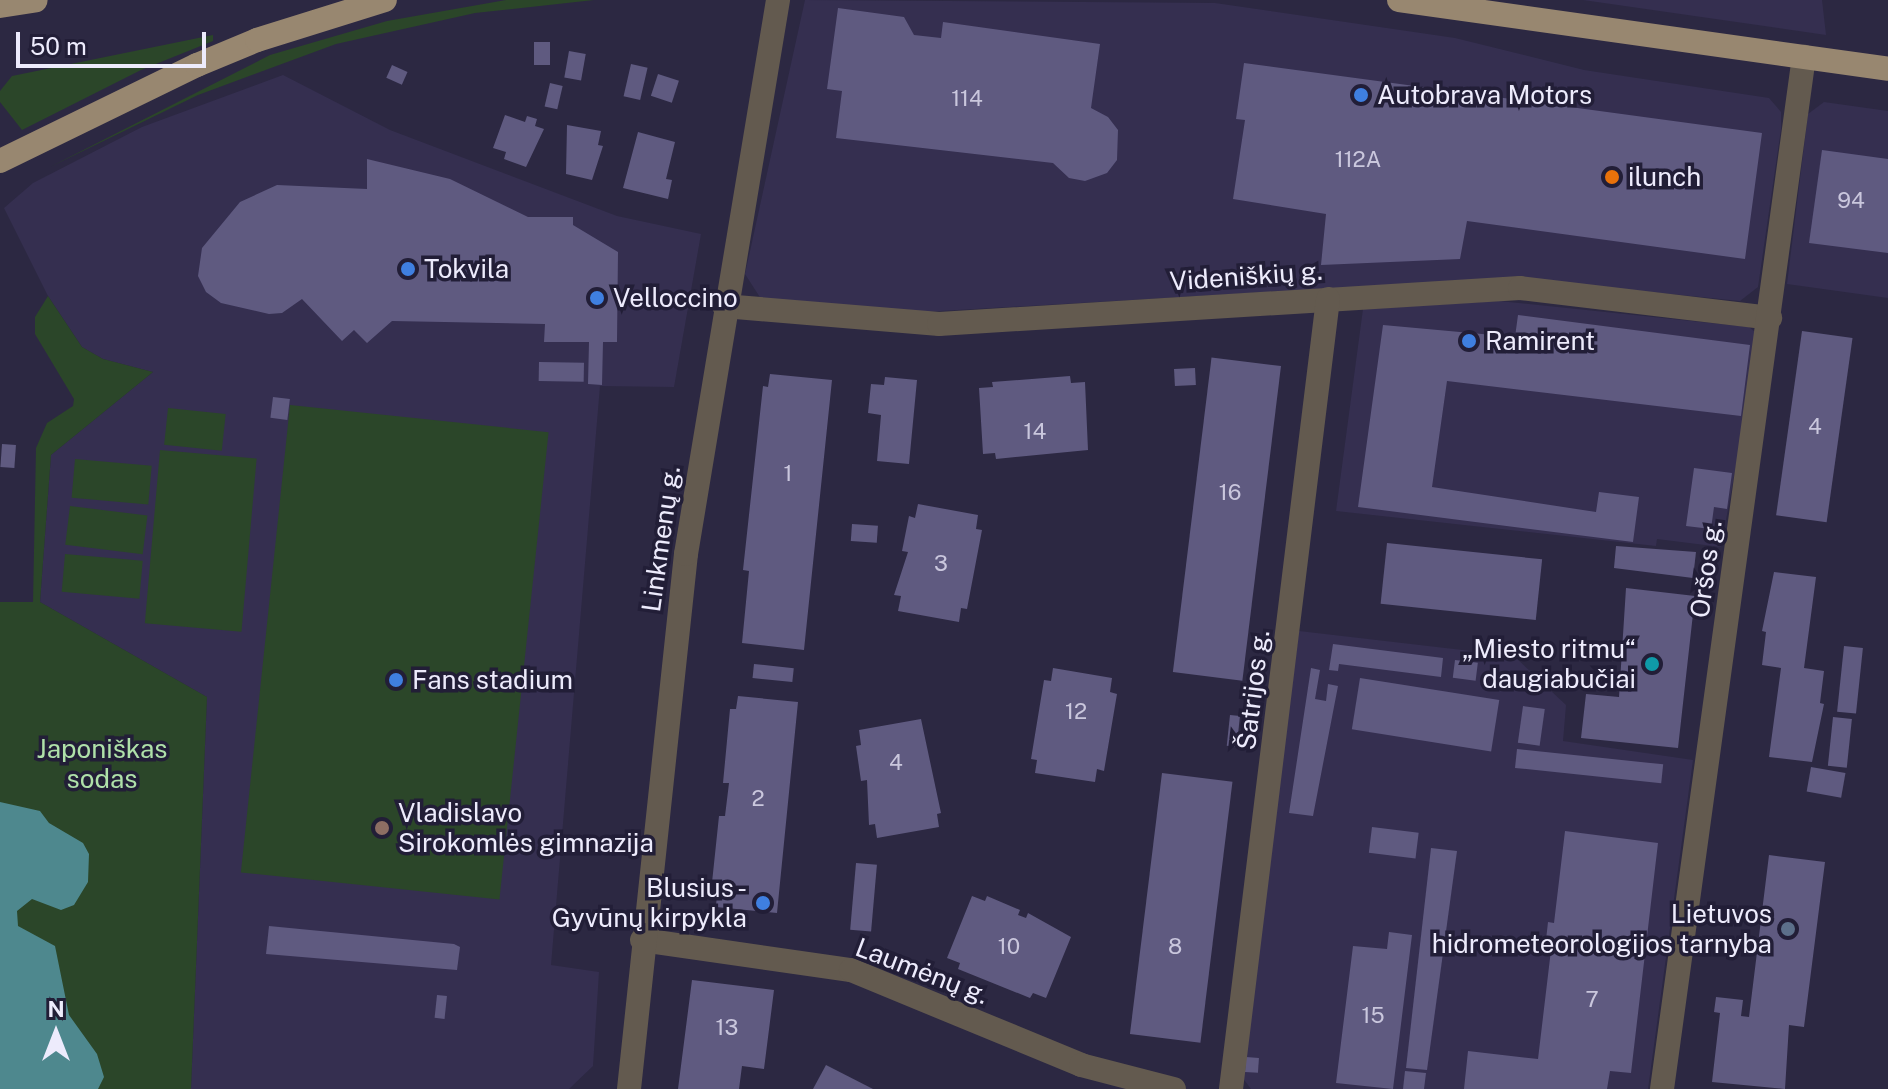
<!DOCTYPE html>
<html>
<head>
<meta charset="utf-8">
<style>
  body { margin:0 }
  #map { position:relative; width:1888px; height:1089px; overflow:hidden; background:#2c2842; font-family:"Public Sans",sans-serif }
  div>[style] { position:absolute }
  .built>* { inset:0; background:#352f50 }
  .green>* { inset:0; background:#2b4629; transform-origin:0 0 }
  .water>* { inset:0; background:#4e888e }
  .building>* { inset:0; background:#5f5a80; transform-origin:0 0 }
  .street>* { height:24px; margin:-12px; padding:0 12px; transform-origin:12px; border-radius:12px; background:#635a4f }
  .primary>* { height:24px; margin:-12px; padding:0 12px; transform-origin:12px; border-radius:12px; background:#988770 }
  .dots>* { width:22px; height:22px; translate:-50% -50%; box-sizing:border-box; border:4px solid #221e37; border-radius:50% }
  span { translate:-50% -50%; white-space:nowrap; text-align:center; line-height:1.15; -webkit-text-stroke:7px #221e37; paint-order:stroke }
  .number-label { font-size:22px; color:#cac7dd }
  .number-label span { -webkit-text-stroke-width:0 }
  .poi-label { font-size:26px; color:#edebfc }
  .left { translate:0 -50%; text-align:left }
  .right { translate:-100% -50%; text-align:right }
  .street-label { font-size:26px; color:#edebfc }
  .park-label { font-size:26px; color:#afe1a9 }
  .north { position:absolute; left:16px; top:993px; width:80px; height:80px; -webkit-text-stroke:6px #221e37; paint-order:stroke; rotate:0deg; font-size:22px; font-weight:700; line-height:32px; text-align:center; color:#edebfc }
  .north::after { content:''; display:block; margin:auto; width:28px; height:36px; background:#edebfc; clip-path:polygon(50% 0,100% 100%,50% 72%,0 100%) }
  .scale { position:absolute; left:16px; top:32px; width:190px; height:36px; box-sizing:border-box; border:4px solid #edebfc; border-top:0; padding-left:10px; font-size:24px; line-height:28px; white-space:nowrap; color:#edebfc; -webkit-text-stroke:6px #221e37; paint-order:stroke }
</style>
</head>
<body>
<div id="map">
  <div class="built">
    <i style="clip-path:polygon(805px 0,1215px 3px,1455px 38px,1584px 70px,1769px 98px,1781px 112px,1781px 129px,1758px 287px,1740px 301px,1511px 278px,906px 313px,763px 302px,745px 274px)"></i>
    <i style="clip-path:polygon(1583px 0,1822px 0,1826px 35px)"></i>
    <i style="clip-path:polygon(283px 75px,390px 130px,617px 216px,701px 234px,674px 387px,600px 386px,551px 965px,599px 972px,593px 1066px,569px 1089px,191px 1089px,207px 697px,40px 602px,51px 455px,153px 372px,103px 359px,82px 347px,48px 296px,4px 208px,33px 183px,142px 127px)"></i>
    <i style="clip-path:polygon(1824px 102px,1888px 111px,1888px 298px,1787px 284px,1808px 114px)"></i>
    <i style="clip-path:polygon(1499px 301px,1749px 327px,1760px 336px,1721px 547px,1657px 539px,1656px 546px,1336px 511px,1363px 309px)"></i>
    <i style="clip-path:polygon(1299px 631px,1514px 656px,1566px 705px,1563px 741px,1693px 760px,1648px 1089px,1251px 1089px,1242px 1077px)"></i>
  </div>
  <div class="green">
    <i style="clip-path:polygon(506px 0,594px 0,475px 13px,336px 44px,198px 95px,50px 167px,270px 55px,387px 21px)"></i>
    <i style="clip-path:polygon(213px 35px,213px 41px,141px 70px,22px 130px,0 102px,0 91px,12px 76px)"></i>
    <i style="clip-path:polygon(48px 296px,82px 347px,103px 359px,153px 372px,51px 455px,40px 602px,207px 697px,191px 1089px,0 1089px,0 602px,33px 602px,36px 448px,47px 423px,73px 406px,74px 399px,35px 334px,35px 317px)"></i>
    <i style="left:290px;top:405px;width:260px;height:470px;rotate:6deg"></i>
    <i style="left:168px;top:408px;width:58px;height:37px;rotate:6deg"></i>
    <i style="left:160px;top:450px;width:97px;height:174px;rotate:5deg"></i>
    <i style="left:75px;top:459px;width:77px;height:39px;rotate:5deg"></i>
    <i style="left:70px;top:506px;width:78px;height:39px;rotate:7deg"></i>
    <i style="left:65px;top:554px;width:78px;height:38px;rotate:5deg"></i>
  </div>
  <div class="water">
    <i style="clip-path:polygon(0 802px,40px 811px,49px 823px,83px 843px,89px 854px,88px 882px,74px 905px,61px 910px,32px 899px,17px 911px,18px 926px,55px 946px,69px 1015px,97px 1054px,104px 1077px,98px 1089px,0 1089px)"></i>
  </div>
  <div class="building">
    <i style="clip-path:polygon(838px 8px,904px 17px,914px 35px,941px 38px,943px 22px,1100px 44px,1091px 108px,1108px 117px,1118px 130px,1117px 160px,1107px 173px,1085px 181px,1069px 178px,1053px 163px,836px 138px,842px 91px,827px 89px)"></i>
    <i style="left:534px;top:42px;width:16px;height:23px"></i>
    <i style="left:569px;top:51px;width:17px;height:27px;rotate:10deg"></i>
    <i style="clip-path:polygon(1244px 63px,1762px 133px,1745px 259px,1467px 221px,1460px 259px,1321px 265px,1326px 214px,1233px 199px,1245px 120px,1236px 119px)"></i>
    <i style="left:631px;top:64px;width:17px;height:33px;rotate:13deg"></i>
    <i style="left:392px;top:65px;width:17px;height:14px;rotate:24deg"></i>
    <i style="left:658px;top:74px;width:22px;height:23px;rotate:18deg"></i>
    <i style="left:550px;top:83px;width:13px;height:24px;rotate:13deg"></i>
    <i style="clip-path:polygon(505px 115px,525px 122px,527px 116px,537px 119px,535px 126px,544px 129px,526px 167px,504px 159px,506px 152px,493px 148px)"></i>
    <i style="clip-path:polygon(567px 125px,601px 131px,598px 145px,603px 146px,592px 180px,566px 174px)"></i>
    <i style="clip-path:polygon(638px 132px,675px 142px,666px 179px,672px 180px,668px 199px,623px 188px)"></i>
    <i style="clip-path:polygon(1822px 150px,1888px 159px,1888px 253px,1809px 243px)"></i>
    <i style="clip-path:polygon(367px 159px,450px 179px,528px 217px,573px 217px,573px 225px,618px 252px,617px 342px,603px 342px,602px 385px,588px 384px,589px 342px,544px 342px,545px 324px,392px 321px,367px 343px,354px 330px,342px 341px,302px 299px,282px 313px,269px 314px,221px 303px,206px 292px,198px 276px,202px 248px,240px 202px,277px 185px,367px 189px)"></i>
    <i style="clip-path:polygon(1518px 315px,1750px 345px,1741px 416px,1447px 381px,1432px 487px,1596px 512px,1599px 492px,1639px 497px,1633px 542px,1358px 507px,1383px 325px,1515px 337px)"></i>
    <i style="left:1802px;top:331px;width:51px;height:186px;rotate:8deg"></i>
    <i style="left:539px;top:362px;width:45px;height:19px;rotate:1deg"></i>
    <i style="left:1281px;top:366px;width:317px;height:70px;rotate:97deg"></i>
    <i style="left:1195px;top:368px;width:17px;height:21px;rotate:87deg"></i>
    <i style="clip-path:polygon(770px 374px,832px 380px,804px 650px,742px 643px,749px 571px,743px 570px,763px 386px,768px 387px)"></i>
    <i style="clip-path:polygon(1070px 376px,1071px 383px,1085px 382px,1088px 450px,996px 459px,995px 453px,983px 454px,979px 388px,993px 387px,992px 382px)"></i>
    <i style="clip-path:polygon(885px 377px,917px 380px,909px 464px,877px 461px,881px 415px,868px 413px,871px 384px,884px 385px)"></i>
    <i style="left:273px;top:397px;width:17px;height:21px;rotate:7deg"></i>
    <i style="left:2px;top:444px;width:14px;height:23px;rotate:4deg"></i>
    <i style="clip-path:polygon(1694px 468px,1732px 473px,1727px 509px,1714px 507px,1711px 529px,1686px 526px)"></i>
    <i style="clip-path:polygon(918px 504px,978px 515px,976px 529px,982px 530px,967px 609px,961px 608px,959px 622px,898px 611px,901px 596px,894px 595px,908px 552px,902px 551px,909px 516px,915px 518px)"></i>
    <i style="left:852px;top:524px;width:26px;height:17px;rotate:4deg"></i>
    <i style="left:1387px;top:543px;width:156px;height:61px;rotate:6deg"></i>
    <i style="clip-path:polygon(1616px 546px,1696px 552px,1693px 578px,1614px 568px)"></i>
    <i style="clip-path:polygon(1774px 572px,1816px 577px,1804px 668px,1824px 671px,1820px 703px,1824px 704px,1812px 762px,1769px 757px,1781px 668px,1762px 665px,1766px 632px,1762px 631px)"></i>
    <i style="clip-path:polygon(1626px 588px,1695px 596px,1678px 748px,1581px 738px,1586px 694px,1619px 697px)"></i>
    <i style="clip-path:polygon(1333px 644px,1443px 658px,1441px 677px,1339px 664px,1338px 671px,1329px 670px)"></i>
    <i style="left:1844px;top:646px;width:19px;height:66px;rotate:6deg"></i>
    <i style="left:1455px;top:660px;width:23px;height:18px;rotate:7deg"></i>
    <i style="left:754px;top:664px;width:40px;height:14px;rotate:6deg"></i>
    <i style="clip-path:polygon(1053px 668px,1112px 678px,1110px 692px,1117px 694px,1104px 771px,1097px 769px,1095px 782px,1035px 773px,1037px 760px,1031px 759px,1044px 680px,1051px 681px)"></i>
    <i style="clip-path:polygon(1311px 668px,1320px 670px,1315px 699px,1326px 701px,1328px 684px,1338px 686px,1313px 816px,1289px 813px)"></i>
    <i style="left:1360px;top:678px;width:141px;height:52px;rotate:9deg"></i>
    <i style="clip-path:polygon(738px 696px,798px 702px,777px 913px,716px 907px,717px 893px,711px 892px,719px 816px,725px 816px,729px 783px,723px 783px,730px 709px,736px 709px)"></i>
    <i style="left:1523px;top:706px;width:22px;height:37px;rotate:8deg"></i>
    <i style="left:1230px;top:715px;width:10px;height:31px;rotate:6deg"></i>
    <i style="left:1833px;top:717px;width:19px;height:49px;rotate:6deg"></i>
    <i style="clip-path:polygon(921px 719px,941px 813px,937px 814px,939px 827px,877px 838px,875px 824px,869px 825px,867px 780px,861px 781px,856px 746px,861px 745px,859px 730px)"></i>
    <i style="left:1517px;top:749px;width:147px;height:19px;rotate:6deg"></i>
    <i style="left:1811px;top:767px;width:35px;height:25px;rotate:10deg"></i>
    <i style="left:1162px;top:773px;width:71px;height:263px;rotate:7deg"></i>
    <i style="left:1372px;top:827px;width:47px;height:26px;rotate:7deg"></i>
    <i style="clip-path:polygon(1565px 831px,1658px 843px,1631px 1073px,1610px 1071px,1607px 1089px,1464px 1089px,1468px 1051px,1538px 1059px,1551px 950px,1545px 949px,1548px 922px,1554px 923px)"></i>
    <i style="clip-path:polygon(1431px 848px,1457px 851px,1427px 1070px,1406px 1068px)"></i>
    <i style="clip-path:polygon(1769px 855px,1825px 862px,1804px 1027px,1789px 1025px,1785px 1089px,1712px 1082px,1720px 1013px,1714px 1012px,1716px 997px,1743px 1000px,1741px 1016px,1749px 1017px)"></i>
    <i style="left:856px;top:863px;width:21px;height:67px;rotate:5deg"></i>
    <i style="clip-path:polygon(972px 896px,985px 901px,987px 896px,1020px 910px,1018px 915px,1026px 918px,1028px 913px,1071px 937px,1046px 998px,1033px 993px,1030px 998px,958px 969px,960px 963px,947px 958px)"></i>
    <i style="clip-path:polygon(269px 926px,454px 944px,460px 947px,457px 970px,266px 954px)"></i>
    <i style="clip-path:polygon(1389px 932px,1412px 935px,1393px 1089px,1336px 1083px,1353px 946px,1387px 949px)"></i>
    <i style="clip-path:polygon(692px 980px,774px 990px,764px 1069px,742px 1066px,739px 1089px,678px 1089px)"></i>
    <i style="left:437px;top:995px;width:10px;height:23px;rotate:6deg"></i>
    <i style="left:1246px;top:1057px;width:13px;height:15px;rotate:4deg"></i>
    <i style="clip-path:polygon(826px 1065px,873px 1089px,813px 1089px)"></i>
    <i style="clip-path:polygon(1405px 1071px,1426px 1073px,1424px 1089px,1403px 1089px)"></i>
  </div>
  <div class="street">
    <i style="left:724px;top:306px;width:216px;rotate:4.8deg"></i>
    <i style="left:939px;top:324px;width:582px;rotate:-3.55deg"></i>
    <i style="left:1520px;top:288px;width:252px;rotate:6.8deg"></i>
    <i style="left:642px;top:940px;width:211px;rotate:8.2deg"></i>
    <i style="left:851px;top:970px;width:249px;rotate:22.4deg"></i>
    <i style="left:1081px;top:1065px;width:96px;rotate:14.5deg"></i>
    <i style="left:629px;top:1089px;width:538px;rotate:-83.92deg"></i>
    <i style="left:686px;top:554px;width:562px;rotate:-80.57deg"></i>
    <i style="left:1231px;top:1089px;width:796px;rotate:-83deg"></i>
    <i style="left:1662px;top:1089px;width:1042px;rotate:-82.17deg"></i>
  </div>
  <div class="primary">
    <i style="left:1399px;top:0;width:494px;rotate:8deg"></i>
    <i style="left:0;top:6px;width:36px;rotate:-9deg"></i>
    <i style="left:0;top:161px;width:219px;rotate:-26deg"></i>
    <i style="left:197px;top:65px;width:65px;rotate:-22.6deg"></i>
    <i style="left:257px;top:40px;width:134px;rotate:-17.4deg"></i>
  </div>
  <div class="dots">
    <i style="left:1361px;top:95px;background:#3f7fe0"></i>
    <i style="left:1612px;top:177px;background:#e8710a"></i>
    <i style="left:408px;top:269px;background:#3f7fe0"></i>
    <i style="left:597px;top:298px;background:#3f7fe0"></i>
    <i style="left:1469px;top:341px;background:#3f7fe0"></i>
    <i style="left:1652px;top:664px;background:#0f9aa8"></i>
    <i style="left:396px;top:680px;background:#3f7fe0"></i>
    <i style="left:382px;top:828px;background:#8d6e63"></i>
    <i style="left:763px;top:903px;background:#3f7fe0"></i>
    <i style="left:1788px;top:929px;background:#5c6f8a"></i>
  </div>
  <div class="number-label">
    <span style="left:967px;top:99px">114</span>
    <span style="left:1358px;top:160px">112A</span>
    <span style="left:1851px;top:201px">94</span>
    <span style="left:1815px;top:427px">4</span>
    <span style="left:1035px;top:432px">14</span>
    <span style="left:788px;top:474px">1</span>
    <span style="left:1230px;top:493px">16</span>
    <span style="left:941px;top:564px">3</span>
    <span style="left:1076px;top:712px">12</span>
    <span style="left:896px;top:763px">4</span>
    <span style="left:758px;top:799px">2</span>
    <span style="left:1009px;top:947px">10</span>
    <span style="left:1175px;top:947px">8</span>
    <span style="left:1592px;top:1000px">7</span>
    <span style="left:1373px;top:1016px">15</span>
    <span style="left:727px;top:1028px">13</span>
  </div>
  <div class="poi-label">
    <span class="left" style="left:1377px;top:95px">Autobrava Motors</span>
    <span class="left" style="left:1628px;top:177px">ilunch</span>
    <span class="left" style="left:424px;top:269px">Tokvila</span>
    <span class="left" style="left:613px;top:298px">Velloccino</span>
    <span class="left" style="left:1485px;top:341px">Ramirent</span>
    <span class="right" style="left:1636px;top:664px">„Miesto ritmu“<br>daugiabučiai</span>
    <span class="left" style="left:412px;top:680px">Fans stadium</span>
    <span class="left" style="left:398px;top:828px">Vladislavo<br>Sirokomlės gimnazija</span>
    <span class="right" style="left:747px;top:903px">Blusius -<br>Gyvūnų kirpykla</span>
    <span class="right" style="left:1772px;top:929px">Lietuvos<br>hidrometeorologijos tarnyba</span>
  </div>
  <div class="street-label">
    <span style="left:1246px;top:276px;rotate:-4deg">Videniškių g.</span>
    <span style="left:661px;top:539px;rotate:-82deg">Linkmenų g.</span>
    <span style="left:1706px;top:569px;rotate:-82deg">Oršos g.</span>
    <span style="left:1253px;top:690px;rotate:-83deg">Šatrijos g.</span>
    <span style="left:922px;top:971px;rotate:21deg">Laumėnų g.</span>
  </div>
  <div class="park-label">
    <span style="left:102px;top:764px">Japoniškas<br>sodas</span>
  </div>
  <div class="north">N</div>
  <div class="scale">50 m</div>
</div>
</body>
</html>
